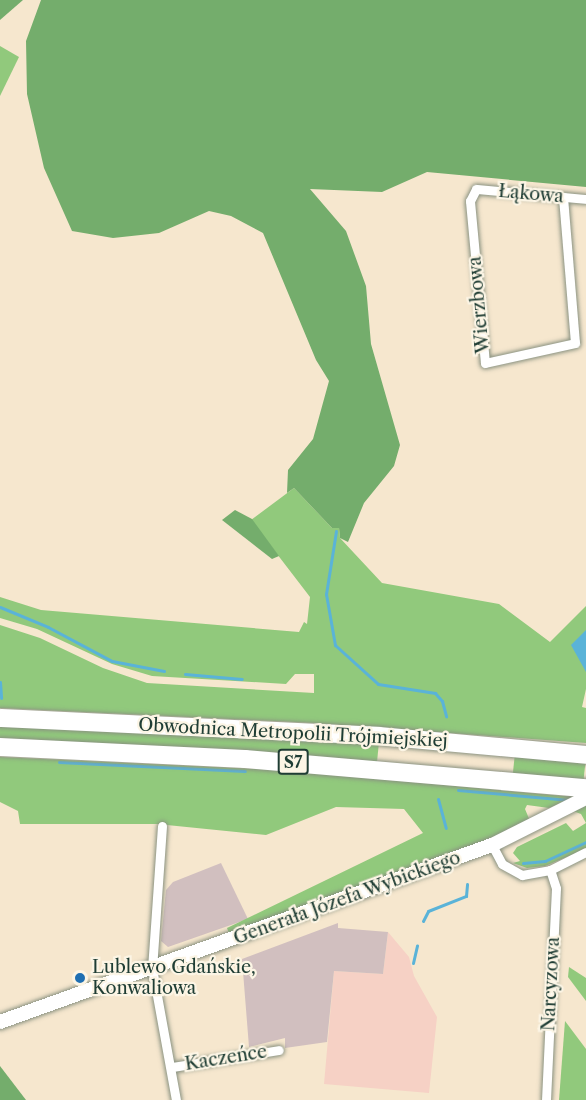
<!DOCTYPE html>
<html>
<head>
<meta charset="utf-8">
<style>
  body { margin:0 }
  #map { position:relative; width:586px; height:1100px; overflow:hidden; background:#f6e7ce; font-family:"Libre Caslon Text",serif }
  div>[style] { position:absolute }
  .built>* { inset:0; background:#f6d1c5 }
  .industrial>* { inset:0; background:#d1bfbf }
  .green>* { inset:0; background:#91c97c; transform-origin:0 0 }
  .forest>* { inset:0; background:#74ad6c }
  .water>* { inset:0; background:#5ab3d8 }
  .stream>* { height:3px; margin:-1.5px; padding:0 1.5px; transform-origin:1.5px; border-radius:1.5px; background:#5ab3d8 }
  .roads { filter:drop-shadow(0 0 2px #8a9281) drop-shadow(0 0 2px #8a9281) }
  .minor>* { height:9px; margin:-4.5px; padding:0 4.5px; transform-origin:4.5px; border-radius:4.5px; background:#fff }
  .secondary>* { height:14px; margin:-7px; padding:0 7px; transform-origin:7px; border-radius:7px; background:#fff }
  .motorway>* { height:18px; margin:-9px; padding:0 9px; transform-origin:9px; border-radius:9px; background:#fff }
  .dots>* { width:16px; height:16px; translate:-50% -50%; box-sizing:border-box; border:3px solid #fcf5e5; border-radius:50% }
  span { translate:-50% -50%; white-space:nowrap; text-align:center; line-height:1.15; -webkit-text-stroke:4.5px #fcf5e5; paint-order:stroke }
  .shield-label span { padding:2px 4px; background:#fcf5e5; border:2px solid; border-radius:4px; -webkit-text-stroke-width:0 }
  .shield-label { font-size:16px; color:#1f3d34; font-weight:700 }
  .street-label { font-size:18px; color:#1f3d34 }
  .poi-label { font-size:18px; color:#1f3d34 }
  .left { translate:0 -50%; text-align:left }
</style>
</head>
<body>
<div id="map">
  <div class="built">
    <i style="clip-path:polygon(388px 932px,409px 957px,414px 976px,437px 1017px,429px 1093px,324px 1084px,334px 971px,383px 974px)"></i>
  </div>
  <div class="industrial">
    <i style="clip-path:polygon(221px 863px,248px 919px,168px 947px,161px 941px,166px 890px,173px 882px)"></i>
    <i style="clip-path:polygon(338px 923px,338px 928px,388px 932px,383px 974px,334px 971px,327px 1042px,285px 1048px,285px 1038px,249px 1047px,242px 959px)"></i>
  </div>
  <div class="green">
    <i style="clip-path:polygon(0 46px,19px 57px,0 96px)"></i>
    <i style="clip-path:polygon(294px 488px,332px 528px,339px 528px,340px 538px,382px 583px,499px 604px,550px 642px,586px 606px,586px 689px,582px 707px,586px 708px,586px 743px,315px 723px,0 708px,0 625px,40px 638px,103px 668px,147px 683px,314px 693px,314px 674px,295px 674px,286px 684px,152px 676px,112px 664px,37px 629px,0 618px,0 597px,41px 610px,299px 632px,304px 622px,307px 624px,310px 597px,251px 520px)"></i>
    <i style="clip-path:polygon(0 724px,379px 742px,377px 762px,0 741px)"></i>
    <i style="left:515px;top:753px;width:71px;height:22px;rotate:6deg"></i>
    <i style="clip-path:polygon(0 757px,279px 770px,586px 798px,586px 849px,545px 866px,527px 868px,513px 863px,520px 861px,513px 853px,517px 847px,566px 823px,573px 831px,586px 823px,581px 814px,557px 805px,549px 808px,527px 805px,525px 809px,530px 821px,506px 834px,230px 936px,227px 928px,423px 833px,404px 809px,336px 807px,266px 835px,157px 824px,20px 824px,18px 811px,0 802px)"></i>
    <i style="clip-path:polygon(569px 967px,586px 978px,586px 1001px,568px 977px)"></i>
    <i style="clip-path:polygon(565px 1021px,586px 1049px,586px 1100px,559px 1100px)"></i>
  </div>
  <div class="forest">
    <i style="clip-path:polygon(0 0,23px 0,0 20px)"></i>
    <i style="clip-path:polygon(41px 0,586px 0,586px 187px,427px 172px,382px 192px,310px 189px,346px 231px,366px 286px,371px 344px,400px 445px,394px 466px,364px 503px,348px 542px,340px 538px,339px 528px,332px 528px,294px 488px,287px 493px,288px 470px,313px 439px,329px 381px,316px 360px,263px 233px,231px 216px,209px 211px,159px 233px,113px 238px,72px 231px,44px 168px,27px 94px,26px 41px)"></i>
    <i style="clip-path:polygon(235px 510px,252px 519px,279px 556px,272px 559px,222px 520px)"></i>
    <i style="clip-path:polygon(0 1066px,26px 1100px,0 1100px)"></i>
  </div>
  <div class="water">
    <i style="clip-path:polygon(586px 630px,586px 672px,571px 645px)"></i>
  </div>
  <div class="stream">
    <i style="left:336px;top:531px;width:64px;rotate:99deg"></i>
    <i style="left:326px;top:594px;width:52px;rotate:80deg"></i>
    <i style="left:335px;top:645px;width:58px;rotate:42.2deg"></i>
    <i style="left:378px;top:684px;width:58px;rotate:9deg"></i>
    <i style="left:435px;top:693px;width:11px;rotate:49deg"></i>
    <i style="left:442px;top:701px;width:16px;rotate:75deg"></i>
    <i style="left:0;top:607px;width:52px;rotate:22.6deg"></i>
    <i style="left:48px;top:627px;width:72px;rotate:28deg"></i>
    <i style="left:112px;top:661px;width:53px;rotate:10.9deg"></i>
    <i style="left:185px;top:674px;width:57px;rotate:5deg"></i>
    <i style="left:0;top:682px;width:16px;rotate:86deg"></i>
    <i style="left:59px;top:762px;width:186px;rotate:2.8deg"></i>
    <i style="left:458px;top:790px;width:112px;rotate:5.1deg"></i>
    <i style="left:438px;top:799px;width:30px;rotate:75deg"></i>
    <i style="left:523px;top:863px;width:22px;rotate:-5deg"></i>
    <i style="left:545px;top:861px;width:45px;rotate:-24.9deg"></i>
    <i style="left:423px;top:921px;width:11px;rotate:-63deg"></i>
    <i style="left:428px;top:911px;width:41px;rotate:-21.5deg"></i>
    <i style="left:466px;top:896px;width:12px;rotate:-85deg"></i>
    <i style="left:413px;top:963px;width:18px;rotate:-77deg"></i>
  </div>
  <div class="roads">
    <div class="minor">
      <i style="left:563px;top:197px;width:146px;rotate:85.3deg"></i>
      <i style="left:575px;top:343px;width:92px;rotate:167.5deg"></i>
      <i style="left:485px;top:363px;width:163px;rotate:-95.3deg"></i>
      <i style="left:470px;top:201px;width:13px;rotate:-63deg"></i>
      <i style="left:476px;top:189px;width:110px;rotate:5.2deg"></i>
      <i style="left:162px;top:826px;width:142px;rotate:94deg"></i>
      <i style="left:152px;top:968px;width:134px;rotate:79.7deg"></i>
      <i style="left:492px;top:845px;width:21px;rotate:62deg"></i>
      <i style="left:502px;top:864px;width:23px;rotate:29deg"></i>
      <i style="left:522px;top:875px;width:28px;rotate:-10deg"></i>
      <i style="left:550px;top:870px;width:40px;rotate:-26.6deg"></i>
      <i style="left:172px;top:1067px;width:108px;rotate:-9deg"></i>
      <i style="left:546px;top:1100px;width:212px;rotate:-87.3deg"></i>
      <i style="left:556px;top:888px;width:19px;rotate:-108deg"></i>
    </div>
    <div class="secondary">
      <i style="left:0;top:1022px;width:523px;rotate:-19.79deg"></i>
      <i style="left:492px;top:845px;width:105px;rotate:-26.6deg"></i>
    </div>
    <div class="motorway">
      <i style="left:0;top:718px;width:379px;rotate:2.7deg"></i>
      <i style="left:379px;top:736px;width:208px;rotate:5.2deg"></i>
      <i style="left:0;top:747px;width:245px;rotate:2.8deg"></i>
      <i style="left:245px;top:759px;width:342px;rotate:4.9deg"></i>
    </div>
  </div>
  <div class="dots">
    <i style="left:80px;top:978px;background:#1f6fb2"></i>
  </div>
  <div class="shield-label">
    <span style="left:293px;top:762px">S7</span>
  </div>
  <div class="street-label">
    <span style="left:531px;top:194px;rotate:5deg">Łąkowa</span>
    <span style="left:479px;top:305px;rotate:-95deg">Wierzbowa</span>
    <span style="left:293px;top:733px;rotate:3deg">Obwodnica Metropolii Trójmiejskiej</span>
    <span style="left:347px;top:898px;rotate:-20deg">Generała Józefa Wybickiego</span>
    <span style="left:551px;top:984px;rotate:-87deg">Narcyzowa</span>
    <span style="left:226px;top:1058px;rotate:-9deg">Kaczeńce</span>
  </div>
  <div class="poi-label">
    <span class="left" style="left:92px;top:978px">Lublewo Gdańskie,<br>Konwaliowa</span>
  </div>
</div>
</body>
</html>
